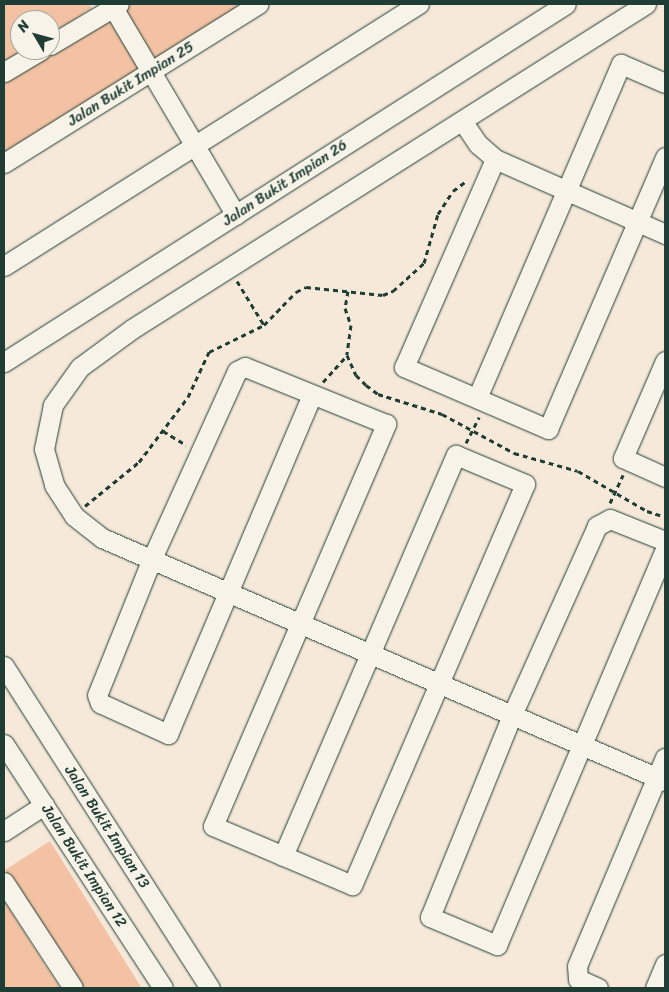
<!DOCTYPE html>
<html>
<head>
<meta charset="utf-8">
<style>
  body { margin:0 }
  #map { position:relative; width:669px; height:992px; overflow:hidden; background:#f6e9da; font-family:Sriracha,sans-serif }
  div>[style] { position:absolute }
  .building>* { inset:0; background:#f3c2a4 }
  .path>* { height:3px; margin-top:-1.5px; transform-origin:0; background:repeating-linear-gradient(90deg,#1f3d34 0 5px,transparent 0 9px) }
  .roads { filter:drop-shadow(0 0 1px #1f3d34) drop-shadow(0 0 1px #1f3d34) }
  .minor>* { height:19px; margin:-9.5px; padding:0 9.5px; transform-origin:9.5px; border-radius:9.5px; background:#f7f3e8 }
  span { translate:-50% -50%; white-space:nowrap; text-align:center; line-height:1.15; -webkit-text-stroke:4px #f7f3e8; paint-order:stroke }
  .street-label { font-size:15px; color:#1f3d34 }
  .frame { position:absolute; inset:0; border:5px solid #1f3d34; pointer-events:none }
  .north { position:absolute; left:10px; top:10px; width:50px; height:50px; box-sizing:border-box; background:#f7f3e8; border:1px solid #a1aaa0; border-radius:50%; rotate:307deg; font-size:14px; font-weight:700; line-height:20px; text-align:center; color:#1f3d34 }
  .north::after { content:''; display:block; margin:auto; width:18px; height:22px; background:#1f3d34; clip-path:polygon(50% 0,100% 100%,50% 72%,0 100%) }
</style>
</head>
<body>
<div id="map">
  <div class="building">
    <i style="clip-path:polygon(4px 4px,89px 4px,92px 8px,50px 35px,50px 20px,20px 20px,20px 50px,26px 50px,4px 64px)"></i>
    <i style="clip-path:polygon(128px 4px,247px 4px,157px 61px,123px 7px)"></i>
    <i style="clip-path:polygon(111px 13px,145px 66px,4px 155px,4px 80px)"></i>
    <i style="clip-path:polygon(50px 841px,141px 987px,140px 988px,80px 988px,5px 870px)"></i>
    <i style="clip-path:polygon(4px 901px,60px 988px,4px 988px)"></i>
  </div>
  <div class="path">
    <i style="left:237px;top:281px;width:52px;rotate:58.5deg"></i>
    <i style="left:348px;top:291px;width:17px;rotate:100deg"></i>
    <i style="left:345px;top:308px;width:18px;rotate:71deg"></i>
    <i style="left:351px;top:325px;width:30px;rotate:98deg"></i>
    <i style="left:347px;top:355px;width:22px;rotate:66deg"></i>
    <i style="left:356px;top:375px;width:14px;rotate:45deg"></i>
    <i style="left:366px;top:385px;width:15px;rotate:37deg"></i>
    <i style="left:378px;top:394px;width:67px;rotate:17.4deg"></i>
    <i style="left:442px;top:414px;width:82px;rotate:28.4deg"></i>
    <i style="left:514px;top:453px;width:66px;rotate:15.7deg"></i>
    <i style="left:578px;top:471px;width:80px;rotate:30.1deg"></i>
    <i style="left:647px;top:511px;width:19px;rotate:18deg"></i>
    <i style="left:323px;top:382px;width:36px;rotate:-48deg"></i>
    <i style="left:163px;top:431px;width:27px;rotate:31deg"></i>
    <i style="left:466px;top:443px;width:29px;rotate:-63deg"></i>
    <i style="left:610px;top:503px;width:31px;rotate:-65deg"></i>
    <i style="left:85px;top:506px;width:70px;rotate:-39.2deg"></i>
    <i style="left:139px;top:462px;width:81px;rotate:-53deg"></i>
    <i style="left:188px;top:397px;width:50px;rotate:-65deg"></i>
    <i style="left:209px;top:352px;width:61px;rotate:-26.1deg"></i>
    <i style="left:264px;top:325px;width:46px;rotate:-45.9deg"></i>
    <i style="left:296px;top:292px;width:11px;rotate:-27deg"></i>
    <i style="left:306px;top:287px;width:77px;rotate:5.9deg"></i>
    <i style="left:383px;top:295px;width:11px;rotate:-22deg"></i>
    <i style="left:393px;top:291px;width:42px;rotate:-42.1deg"></i>
    <i style="left:424px;top:263px;width:51px;rotate:-74.1deg"></i>
    <i style="left:438px;top:214px;width:27px;rotate:-57deg"></i>
    <i style="left:453px;top:191px;width:15px;rotate:-37deg"></i>
  </div>
  <div class="roads">
    <div class="minor">
      <i style="left:111px;top:4px;width:245px;rotate:59.4deg"></i>
      <i style="left:646px;top:4px;width:608px;rotate:147.7deg"></i>
      <i style="left:132px;top:329px;width:64px;rotate:143.8deg"></i>
      <i style="left:80px;top:367px;width:47px;rotate:125.4deg"></i>
      <i style="left:53px;top:405px;width:45px;rotate:101.6deg"></i>
      <i style="left:44px;top:449px;width:37px;rotate:74deg"></i>
      <i style="left:54px;top:485px;width:37px;rotate:57deg"></i>
      <i style="left:74px;top:516px;width:36px;rotate:38deg"></i>
      <i style="left:102px;top:538px;width:613px;rotate:23.35deg"></i>
      <i style="left:50px;top:45px;width:80px;rotate:-30.7deg"></i>
      <i style="left:4px;top:72px;width:43px;rotate:-30.7deg"></i>
      <i style="left:463px;top:122px;width:27px;rotate:56deg"></i>
      <i style="left:478px;top:144px;width:23px;rotate:41deg"></i>
      <i style="left:495px;top:159px;width:186px;rotate:23.8deg"></i>
      <i style="left:495px;top:159px;width:227px;rotate:113.6deg"></i>
      <i style="left:404px;top:367px;width:157px;rotate:23.3deg"></i>
      <i style="left:548px;top:429px;width:296px;rotate:-66.7deg"></i>
      <i style="left:4px;top:163px;width:300px;rotate:-32deg"></i>
      <i style="left:4px;top:266px;width:491px;rotate:-32.3deg"></i>
      <i style="left:665px;top:361px;width:106px;rotate:113.4deg"></i>
      <i style="left:623px;top:458px;width:46px;rotate:24.3deg"></i>
      <i style="left:4px;top:362px;width:666px;rotate:-32.5deg"></i>
      <i style="left:477px;top:398px;width:364px;rotate:-66.7deg"></i>
      <i style="left:621px;top:64px;width:48px;rotate:23.4deg"></i>
      <i style="left:665px;top:541px;width:59px;rotate:-158.2deg"></i>
      <i style="left:610px;top:519px;width:15px;rotate:152deg"></i>
      <i style="left:597px;top:526px;width:207px;rotate:114.2deg"></i>
      <i style="left:512px;top:715px;width:218px;rotate:112.1deg"></i>
      <i style="left:430px;top:917px;width:73px;rotate:22.7deg"></i>
      <i style="left:497px;top:945px;width:430px;rotate:-67deg"></i>
      <i style="left:4px;top:666px;width:382px;rotate:57.4deg"></i>
      <i style="left:4px;top:744px;width:291px;rotate:56.9deg"></i>
      <i style="left:4px;top:831px;width:48px;rotate:-33deg"></i>
      <i style="left:283px;top:856px;width:437px;rotate:-66.7deg"></i>
      <i style="left:456px;top:455px;width:75px;rotate:22.8deg"></i>
      <i style="left:525px;top:484px;width:437px;rotate:113.3deg"></i>
      <i style="left:352px;top:885px;width:151px;rotate:-157deg"></i>
      <i style="left:213px;top:826px;width:438px;rotate:-66.7deg"></i>
      <i style="left:386px;top:424px;width:152px;rotate:-158deg"></i>
      <i style="left:245px;top:367px;width:9px;rotate:153deg"></i>
      <i style="left:237px;top:371px;width:209px;rotate:114.4deg"></i>
      <i style="left:151px;top:561px;width:144px;rotate:111.9deg"></i>
      <i style="left:97px;top:695px;width:9px;rotate:69deg"></i>
      <i style="left:100px;top:703px;width:75px;rotate:24.5deg"></i>
      <i style="left:168px;top:734px;width:368px;rotate:-67deg"></i>
      <i style="left:4px;top:882px;width:126px;rotate:56.9deg"></i>
      <i style="left:598px;top:988px;width:22px;rotate:-156deg"></i>
      <i style="left:578px;top:979px;width:13px;rotate:-94deg"></i>
      <i style="left:577px;top:966px;width:226px;rotate:-67.1deg"></i>
      <i style="left:655px;top:988px;width:26px;rotate:-67deg"></i>
    </div>
  </div>
  <div class="street-label">
    <span style="left:131px;top:84px;rotate:-32deg">Jalan Bukit Impian 25</span>
    <span style="left:285px;top:183px;rotate:-33deg">Jalan Bukit Impian 26</span>
    <span style="left:107px;top:827px;rotate:57deg">Jalan Bukit Impian 13</span>
    <span style="left:84px;top:866px;rotate:57deg">Jalan Bukit Impian 12</span>
  </div>
  <div class="frame"></div>
  <div class="north">N</div>
</div>
</body>
</html>
